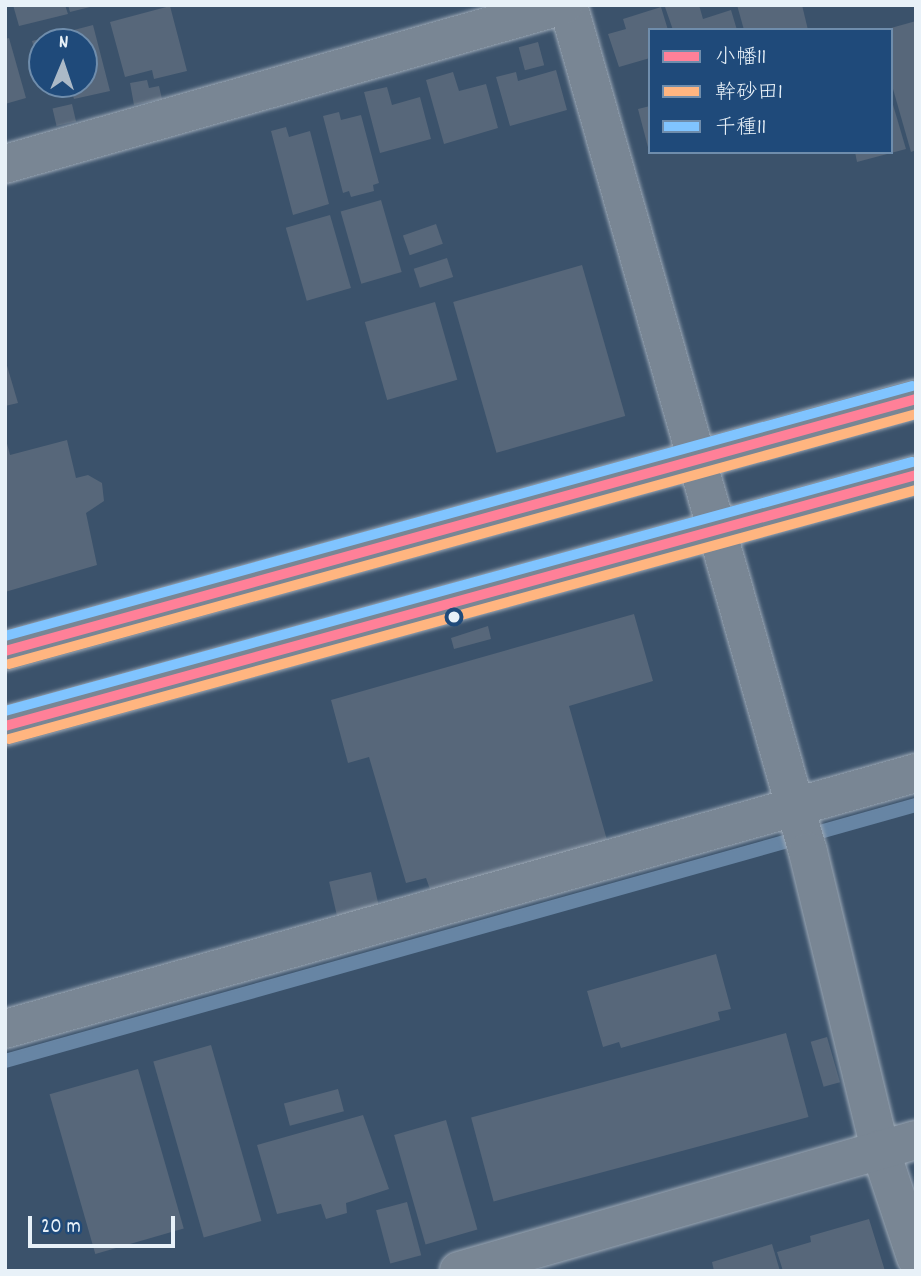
<!DOCTYPE html>
<html>
<head>
<meta charset="utf-8">
<style>
  body { margin:0 }
  #map { position:relative; width:921px; height:1276px; overflow:hidden; background:#3b526b; font-family:Dekko,"Klee One",sans-serif }
  div>[style] { position:absolute }
  .stream>* { height:14px; margin:-7px; padding:0 7px; transform-origin:7px; border-radius:7px; background:#6785a4 }
  .building>* { inset:0; background:#57677a; transform-origin:0 0 }
  .roads { filter:drop-shadow(0 0 2px #9da9b6) drop-shadow(0 0 2px #9da9b6) }
  .street>* { height:38px; margin:-19px; padding:0 19px; transform-origin:19px; border-radius:19px; background:#798694 }
  .secondary>* { height:38px; margin:-19px; padding:0 19px; transform-origin:19px; border-radius:19px; background:#798694 }
  .bus-1>* { height:10px; margin:-5px; padding:0 5px; transform-origin:5px; border-radius:5px; background:#ff8098 }
  .bus-2>* { height:10px; margin:-5px; padding:0 5px; transform-origin:5px; border-radius:5px; background:#ffb580 }
  .bus-3>* { height:10px; margin:-5px; padding:0 5px; transform-origin:5px; border-radius:5px; background:#80c4ff }
  .dots>* { width:19px; height:19px; translate:-50% -50%; box-sizing:border-box; border:4px solid #1f4a7a; border-radius:50% }
  span { translate:-50% -50%; white-space:nowrap; text-align:center; line-height:1.15; -webkit-text-stroke:7px #1f4a7a; paint-order:stroke }
  .frame { position:absolute; inset:0; border:7px solid #e8f1f8; pointer-events:none }
  .legend { position:absolute; left:648px; top:28px; width:245px; height:126px; box-sizing:border-box; background:#1f4a7a; border:2px solid #6f8dac; margin:0; padding:9px 12px; list-style:none; font-size:21px; color:#e8f1f8 }
  .legend li { display:flex; align-items:center; gap:14px; height:35px }
  .legend b { width:35px; border:2px solid #6f8dac }
  .north { position:absolute; left:28px; top:28px; width:70px; height:70px; box-sizing:border-box; background:#1f4a7a; border:2px solid #6f8dac; border-radius:50%; rotate:2deg; font-size:19px; font-weight:700; line-height:28px; text-align:center; color:#e8f1f8 }
  .north::after { content:''; display:block; margin:auto; width:24px; height:32px; background:#abb9c7; clip-path:polygon(50% 0,100% 100%,50% 72%,0 100%) }
  .scale { position:absolute; left:28px; top:1216px; width:147px; height:32px; box-sizing:border-box; border:4px solid #e8f1f8; border-top:0; padding-left:9px; font-size:21px; line-height:24px; white-space:nowrap; color:#e8f1f8; -webkit-text-stroke:5px #1f4a7a; paint-order:stroke }
</style>
</head>
<body>
<div id="map">
  <div class="stream">
    <i style="left:5px;top:1061px;width:946px;rotate:-15.7deg"></i>
  </div>
  <div class="building">
    <i style="clip-path:polygon(13px 5px,65px 5px,68px 14px,19px 26px)"></i>
    <i style="clip-path:polygon(68px 5px,94px 5px,94px 6px,70px 12px)"></i>
    <i style="clip-path:polygon(671px 5px,699px 5px,703px 19px,731px 10px,737px 30px,673px 30px,665px 7px)"></i>
    <i style="clip-path:polygon(737px 5px,802px 5px,808px 30px,744px 30px)"></i>
    <i style="clip-path:polygon(170px 6px,187px 71px,154px 79px,152px 70px,125px 77px,110px 22px)"></i>
    <i style="clip-path:polygon(661px 7px,668px 30px,650px 30px,650px 58px,619px 67px,608px 34px,626px 29px,623px 19px)"></i>
    <i style="clip-path:polygon(916px 21px,916px 150px,911px 152px,891px 82px,891px 28px)"></i>
    <i style="clip-path:polygon(93px 25px,110px 91px,74px 99px,71px 89px,47px 94px,44px 84px,84px 84px,84px 42px,42px 42px,41px 74px,32px 41px)"></i>
    <i style="clip-path:polygon(9px 38px,26px 98px,5px 104px,5px 39px)"></i>
    <i style="left:538px;top:42px;width:24px;height:20px;rotate:75deg"></i>
    <i style="clip-path:polygon(556px 70px,567px 110px,510px 126px,496px 77px,516px 72px,518px 81px)"></i>
    <i style="clip-path:polygon(453px 72px,459px 91px,486px 84px,498px 128px,444px 144px,426px 80px)"></i>
    <i style="clip-path:polygon(147px 80px,149px 88px,159px 86px,162px 99px,134px 105px,130px 83px)"></i>
    <i style="clip-path:polygon(387px 87px,392px 105px,420px 97px,431px 139px,380px 153px,364px 92px)"></i>
    <i style="clip-path:polygon(891px 98px,906px 149px,891px 153px)"></i>
    <i style="left:72px;top:104px;width:18px;height:20px;rotate:77deg"></i>
    <i style="clip-path:polygon(650px 106px,650px 151px,649px 151px,638px 109px)"></i>
    <i style="clip-path:polygon(339px 112px,341px 120px,361px 115px,379px 183px,373px 185px,374px 191px,351px 197px,349px 191px,343px 193px,323px 116px)"></i>
    <i style="clip-path:polygon(286px 127px,289px 137px,310px 131px,329px 204px,293px 215px,271px 131px)"></i>
    <i style="clip-path:polygon(855px 152px,891px 152px,891px 153px,857px 162px)"></i>
    <i style="left:381px;top:200px;width:75px;height:42px;rotate:74deg"></i>
    <i style="left:330px;top:215px;width:76px;height:46px;rotate:74deg"></i>
    <i style="left:436px;top:224px;width:21px;height:35px;rotate:71deg"></i>
    <i style="left:447px;top:258px;width:20px;height:35px;rotate:72deg"></i>
    <i style="left:582px;top:265px;width:157px;height:134px;rotate:74deg"></i>
    <i style="left:435px;top:302px;width:81px;height:73px;rotate:74deg"></i>
    <i style="clip-path:polygon(5px 359px,18px 403px,5px 406px)"></i>
    <i style="clip-path:polygon(5px 436px,10px 455px,67px 440px,76px 478px,88px 475px,102px 483px,104px 501px,86px 513px,97px 565px,5px 592px)"></i>
    <i style="clip-path:polygon(634px 614px,653px 681px,569px 706px,607px 840px,431px 892px,426px 878px,406px 883px,369px 757px,348px 763px,331px 700px)"></i>
    <i style="clip-path:polygon(488px 626px,491px 639px,454px 649px,451px 638px)"></i>
    <i style="left:371px;top:872px;width:35px;height:43px;rotate:77deg"></i>
    <i style="clip-path:polygon(716px 954px,731px 1009px,718px 1012px,720px 1020px,621px 1048px,619px 1042px,603px 1047px,587px 991px)"></i>
    <i style="left:786px;top:1033px;width:87px;height:326px;rotate:75deg"></i>
    <i style="left:827px;top:1037px;width:47px;height:17px;rotate:74deg"></i>
    <i style="left:211px;top:1045px;width:183px;height:60px;rotate:74deg"></i>
    <i style="left:138px;top:1069px;width:166px;height:92px;rotate:74deg"></i>
    <i style="left:338px;top:1089px;width:23px;height:56px;rotate:75deg"></i>
    <i style="clip-path:polygon(363px 1115px,389px 1189px,346px 1203px,347px 1213px,326px 1219px,321px 1204px,277px 1214px,257px 1145px)"></i>
    <i style="left:446px;top:1120px;width:114px;height:54px;rotate:74deg"></i>
    <i style="left:407px;top:1202px;width:55px;height:32px;rotate:75deg"></i>
    <i style="clip-path:polygon(869px 1219px,885px 1271px,783px 1271px,777px 1252px,811px 1242px,810px 1236px)"></i>
    <i style="clip-path:polygon(772px 1244px,780px 1271px,714px 1271px,712px 1262px)"></i>
  </div>
  <div class="roads">
    <div class="street">
      <i style="left:568px;top:5px;width:880px;rotate:74.18deg"></i>
      <i style="left:808px;top:852px;width:306px;rotate:76.4deg"></i>
      <i style="left:880px;top:1149px;width:114px;rotate:71.6deg"></i>
      <i style="left:5px;top:164px;width:581px;rotate:-15.88deg"></i>
      <i style="left:5px;top:1029px;width:946px;rotate:-15.7deg"></i>
      <i style="left:459px;top:1271px;width:475px;rotate:-16deg"></i>
    </div>
    <div class="secondary">
      <i style="left:5px;top:651px;width:945px;rotate:-15.46deg"></i>
      <i style="left:5px;top:726px;width:945px;rotate:-15.4deg"></i>
    </div>
  </div>
  <div class="bus-1">
    <i style="left:5px;top:651px;width:945px;rotate:-15.46deg"></i>
    <i style="left:5px;top:726px;width:945px;rotate:-15.4deg"></i>
  </div>
  <div class="bus-2">
    <i style="left:9px;top:664px;width:941px;rotate:-15.41deg"></i>
    <i style="left:9px;top:739px;width:941px;rotate:-15.35deg"></i>
  </div>
  <div class="bus-3">
    <i style="left:5px;top:636px;width:941px;rotate:-15.41deg"></i>
    <i style="left:5px;top:711px;width:941px;rotate:-15.35deg"></i>
  </div>
  <div class="dots">
    <i style="left:454px;top:617px;background:#e8f1f8"></i>
  </div>
  <div class="frame"></div>
  <ul class="legend">
  <li><b style="height:9px;background:#ff8098"></b>小幡11</li>
  <li><b style="height:9px;background:#ffb580"></b>幹砂田1</li>
  <li><b style="height:9px;background:#80c4ff"></b>千種11</li>
  </ul>
  <div class="north">N</div>
  <div class="scale">20 m</div>
</div>
</body>
</html>
